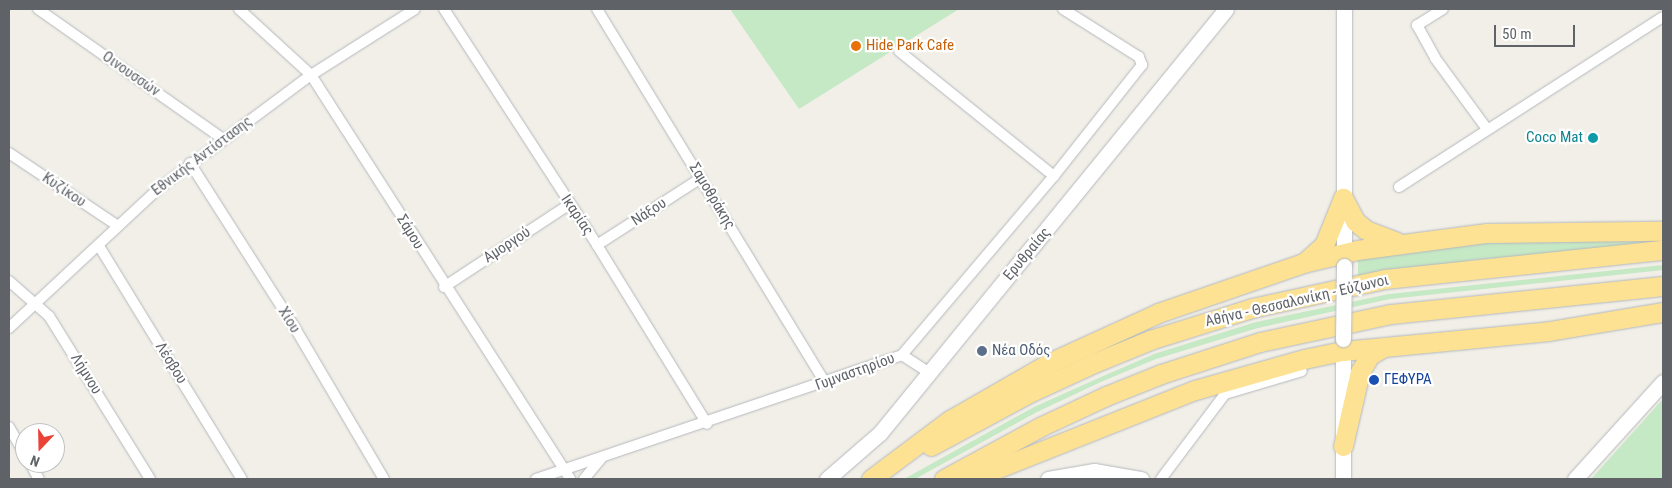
<!DOCTYPE html>
<html>
<head>
<meta charset="utf-8">
<style>
  body { margin:0 }
  #map { position:relative; width:1672px; height:488px; overflow:hidden; background:#f1efe8; font-family:"Roboto Condensed",sans-serif }
  div>[style] { position:absolute }
  .green>* { inset:0; background:#c5e8c5 }
  .roads { filter:drop-shadow(0 0 1px #b5b8bc) drop-shadow(0 0 1px #b5b8bc) }
  .street>* { height:10px; margin:-5px; padding:0 5px; transform-origin:5px; border-radius:5px; background:#fff }
  .secondary>* { height:15px; margin:-7.5px; padding:0 7.5px; transform-origin:7.5px; border-radius:7.5px; background:#fff }
  .highway>* { height:19px; margin:-9.5px; padding:0 9.5px; transform-origin:9.5px; border-radius:9.5px; background:#fde293 }
  .bridges { filter:drop-shadow(0 0 1px #b6babf) drop-shadow(0 0 1px #b6babf) }
  .secondary-bridge>* { height:15px; margin:-7.5px; padding:0 7.5px; transform-origin:7.5px; border-radius:7.5px; background:#fff }
  .dots>* { width:14px; height:14px; translate:-50% -50%; box-sizing:border-box; border:2px solid #fff; border-radius:50% }
  span { translate:-50% -50%; white-space:nowrap; text-align:center; line-height:1.15; -webkit-text-stroke:4.5px #fff; paint-order:stroke }
  .food-label { font-size:15px; color:#c56008 }
  .left { translate:0 -50%; text-align:left }
  .street-label { font-size:15px; color:#5f6368 }
  .culture-label { font-size:15px; color:#0d838f }
  .right { translate:-100% -50%; text-align:right }
  .service-label { font-size:15px; color:#4e5e75 }
  .transit-label { font-size:15px; color:#164399 }
  .frame { position:absolute; inset:0; border:10px solid #5f6368; pointer-events:none }
  .north { position:absolute; left:15px; top:423px; width:50px; height:50px; box-sizing:border-box; background:#fff; border:1px solid #bfc1c3; border-radius:50%; rotate:201deg; font-size:14px; font-weight:700; line-height:20px; text-align:center; color:#5f6368 }
  .north::after { content:''; display:block; margin:auto; width:18px; height:22px; background:#ea4335; clip-path:polygon(50% 0,100% 100%,50% 72%,0 100%) }
  .scale { position:absolute; left:1494px; top:25px; width:81px; height:22px; box-sizing:border-box; border:2px solid #5f6368; border-top:0; padding-left:6px; font-size:15px; line-height:18px; white-space:nowrap; color:#5f6368; -webkit-text-stroke:4px #fff; paint-order:stroke }
</style>
</head>
<body>
<div id="map">
  <div class="green">
    <i style="clip-path:polygon(730px 9px,959px 9px,799px 109px)"></i>
    <i style="clip-path:polygon(1663px 238px,1663px 244px,1474px 260px,1358px 278px,1358px 258px,1480px 241px)"></i>
    <i style="clip-path:polygon(1663px 265px,1663px 270px,1390px 299px,1258px 328px,1156px 359px,1103px 381px,1037px 412px,915px 479px,904px 479px,1034px 407px,1101px 377px,1154px 354px,1256px 322px,1389px 294px)"></i>
    <i style="clip-path:polygon(1663px 399px,1663px 479px,1591px 479px)"></i>
  </div>
  <div class="roads">
    <div class="street">
      <i style="left:38px;top:9px;width:226px;rotate:35.1deg"></i>
      <i style="left:239px;top:9px;width:98px;rotate:42.5deg"></i>
      <i style="left:311px;top:75px;width:480px;rotate:57.3deg"></i>
      <i style="left:444px;top:9px;width:281px;rotate:57deg"></i>
      <i style="left:597px;top:245px;width:210px;rotate:58.4deg"></i>
      <i style="left:597px;top:9px;width:438px;rotate:58.6deg"></i>
      <i style="left:1443px;top:9px;width:31px;rotate:148deg"></i>
      <i style="left:1417px;top:25px;width:38px;rotate:61deg"></i>
      <i style="left:1435px;top:58px;width:88px;rotate:53.8deg"></i>
      <i style="left:899px;top:51px;width:199px;rotate:38.9deg"></i>
      <i style="left:9px;top:153px;width:131px;rotate:33.8deg"></i>
      <i style="left:190px;top:163px;width:196px;rotate:57.5deg"></i>
      <i style="left:295px;top:328px;width:175px;rotate:59.5deg"></i>
      <i style="left:1399px;top:187px;width:314px;rotate:-32.8deg"></i>
      <i style="left:597px;top:245px;width:124px;rotate:-32.8deg"></i>
      <i style="left:99px;top:246px;width:273px;rotate:58.5deg"></i>
      <i style="left:9px;top:281px;width:53px;rotate:41.2deg"></i>
      <i style="left:49px;top:316px;width:192px;rotate:58.2deg"></i>
      <i style="left:444px;top:287px;width:151px;rotate:-33.4deg"></i>
      <i style="left:9px;top:328px;width:204px;rotate:-43deg"></i>
      <i style="left:158px;top:189px;width:191px;rotate:-36.7deg"></i>
      <i style="left:311px;top:75px;width:123px;rotate:-32.4deg"></i>
      <i style="left:902px;top:355px;width:33px;rotate:33deg"></i>
      <i style="left:9px;top:427px;width:32px;rotate:60deg"></i>
      <i style="left:30px;top:463px;width:18px;rotate:61deg"></i>
      <i style="left:536px;top:479px;width:386px;rotate:-18.7deg"></i>
      <i style="left:902px;top:355px;width:235px;rotate:-49.7deg"></i>
      <i style="left:1054px;top:176px;width:142px;rotate:-51.6deg"></i>
      <i style="left:1142px;top:65px;width:9px;rotate:-111deg"></i>
      <i style="left:1139px;top:57px;width:90px;rotate:-147.7deg"></i>
      <i style="left:584px;top:479px;width:26px;rotate:-50deg"></i>
      <i style="left:1161px;top:479px;width:106px;rotate:-53deg"></i>
      <i style="left:1225px;top:394px;width:80px;rotate:-16.6deg"></i>
    </div>
    <div class="secondary">
      <i style="left:1344px;top:9px;width:255px;rotate:90deg"></i>
      <i style="left:827px;top:479px;width:70px;rotate:-41deg"></i>
      <i style="left:880px;top:433px;width:547px;rotate:-50.78deg"></i>
      <i style="left:1048px;top:479px;width:47px;rotate:-9.9deg"></i>
      <i style="left:1094px;top:471px;width:48px;rotate:9.7deg"></i>
      <i style="left:1343px;top:479px;width:138px;rotate:-90deg"></i>
      <i style="left:1575px;top:479px;width:131px;rotate:-47.8deg"></i>
    </div>
    <div class="highway">
      <i style="left:1343px;top:198px;width:26px;rotate:62deg"></i>
      <i style="left:1355px;top:221px;width:14px;rotate:39deg"></i>
      <i style="left:1366px;top:230px;width:33px;rotate:21deg"></i>
      <i style="left:1306px;top:261px;width:24px;rotate:-42deg"></i>
      <i style="left:1324px;top:245px;width:51px;rotate:-68deg"></i>
      <i style="left:931px;top:446px;width:109px;rotate:-28.4deg"></i>
      <i style="left:1027px;top:394px;width:74px;rotate:-24.8deg"></i>
      <i style="left:1094px;top:363px;width:61px;rotate:-22.3deg"></i>
      <i style="left:1150px;top:340px;width:107px;rotate:-17.4deg"></i>
      <i style="left:1252px;top:308px;width:136px;rotate:-12.3deg"></i>
      <i style="left:1385px;top:279px;width:280px;rotate:-6deg"></i>
      <i style="left:1343px;top:446px;width:76px;rotate:-77.1deg"></i>
      <i style="left:1360px;top:372px;width:20px;rotate:-60deg"></i>
      <i style="left:1370px;top:355px;width:14px;rotate:-30deg"></i>
      <i style="left:871px;top:479px;width:99px;rotate:-36.8deg"></i>
      <i style="left:950px;top:420px;width:114px;rotate:-29.9deg"></i>
      <i style="left:1049px;top:363px;width:120px;rotate:-24.6deg"></i>
      <i style="left:1158px;top:313px;width:153px;rotate:-19deg"></i>
      <i style="left:1303px;top:263px;width:56px;rotate:-13.5deg"></i>
      <i style="left:1357px;top:250px;width:131px;rotate:-7.5deg"></i>
      <i style="left:1487px;top:233px;width:176px;rotate:-0.7deg"></i>
      <i style="left:944px;top:479px;width:111px;rotate:-28.4deg"></i>
      <i style="left:1042px;top:426px;width:71px;rotate:-25.1deg"></i>
      <i style="left:1106px;top:396px;width:59px;rotate:-21.8deg"></i>
      <i style="left:1161px;top:374px;width:104px;rotate:-17.9deg"></i>
      <i style="left:1260px;top:342px;width:134px;rotate:-12.1deg"></i>
      <i style="left:1391px;top:314px;width:273px;rotate:-5.9deg"></i>
      <i style="left:971px;top:479px;width:241px;rotate:-21.7deg"></i>
      <i style="left:1195px;top:390px;width:113px;rotate:-15.9deg"></i>
      <i style="left:1304px;top:359px;width:40px;rotate:-12deg"></i>
      <i style="left:1343px;top:351px;width:207px;rotate:-5.5deg"></i>
      <i style="left:1549px;top:331px;width:116px;rotate:-9.5deg"></i>
    </div>
  </div>
  <div class="bridges">
    <div class="secondary-bridge">
      <i style="left:1343px;top:339px;width:73px;rotate:-89.2deg"></i>
    </div>
  </div>
  <div class="dots">
    <i style="left:856px;top:46px;background:#e8710a"></i>
    <i style="left:1593px;top:138px;background:#0f9aa8"></i>
    <i style="left:982px;top:351px;background:#5c6f8a"></i>
    <i style="left:1374px;top:380px;background:#1a4fb4"></i>
  </div>
  <div class="food-label">
    <span class="left" style="left:866px;top:46px">Hide Park Cafe</span>
  </div>
  <div class="street-label">
    <span style="left:131px;top:74px;rotate:35deg">Οινουσσών</span>
    <span style="left:202px;top:156px;rotate:-37deg">Εθνικής Αντίστασης</span>
    <span style="left:64px;top:190px;rotate:34deg">Κυζίκου</span>
    <span style="left:712px;top:196px;rotate:59deg">Σαμοθράκης</span>
    <span style="left:649px;top:212px;rotate:-33deg">Νάξου</span>
    <span style="left:577px;top:215px;rotate:56deg">Ικαρίας</span>
    <span style="left:410px;top:232px;rotate:58deg">Σάμου</span>
    <span style="left:507px;top:245px;rotate:-33deg">Αμοργού</span>
    <span style="left:1027px;top:254px;rotate:-50deg">Ερυθραίας</span>
    <span style="left:1297px;top:301px;rotate:-13deg">Αθήνα - Θεσσαλονίκη - Εύζωνοι</span>
    <span style="left:289px;top:320px;rotate:58deg">Χίου</span>
    <span style="left:171px;top:363px;rotate:58deg">Λέσβου</span>
    <span style="left:855px;top:372px;rotate:-20deg">Γυμναστηρίου</span>
    <span style="left:86px;top:374px;rotate:58deg">Λήμνου</span>
  </div>
  <div class="culture-label">
    <span class="right" style="left:1583px;top:138px">Coco Mat</span>
  </div>
  <div class="service-label">
    <span class="left" style="left:992px;top:351px">Νέα Οδός</span>
  </div>
  <div class="transit-label">
    <span class="left" style="left:1384px;top:380px">ΓΕΦΥΡΑ</span>
  </div>
  <div class="frame"></div>
  <div class="north">N</div>
  <div class="scale">50 m</div>
</div>
</body>
</html>
